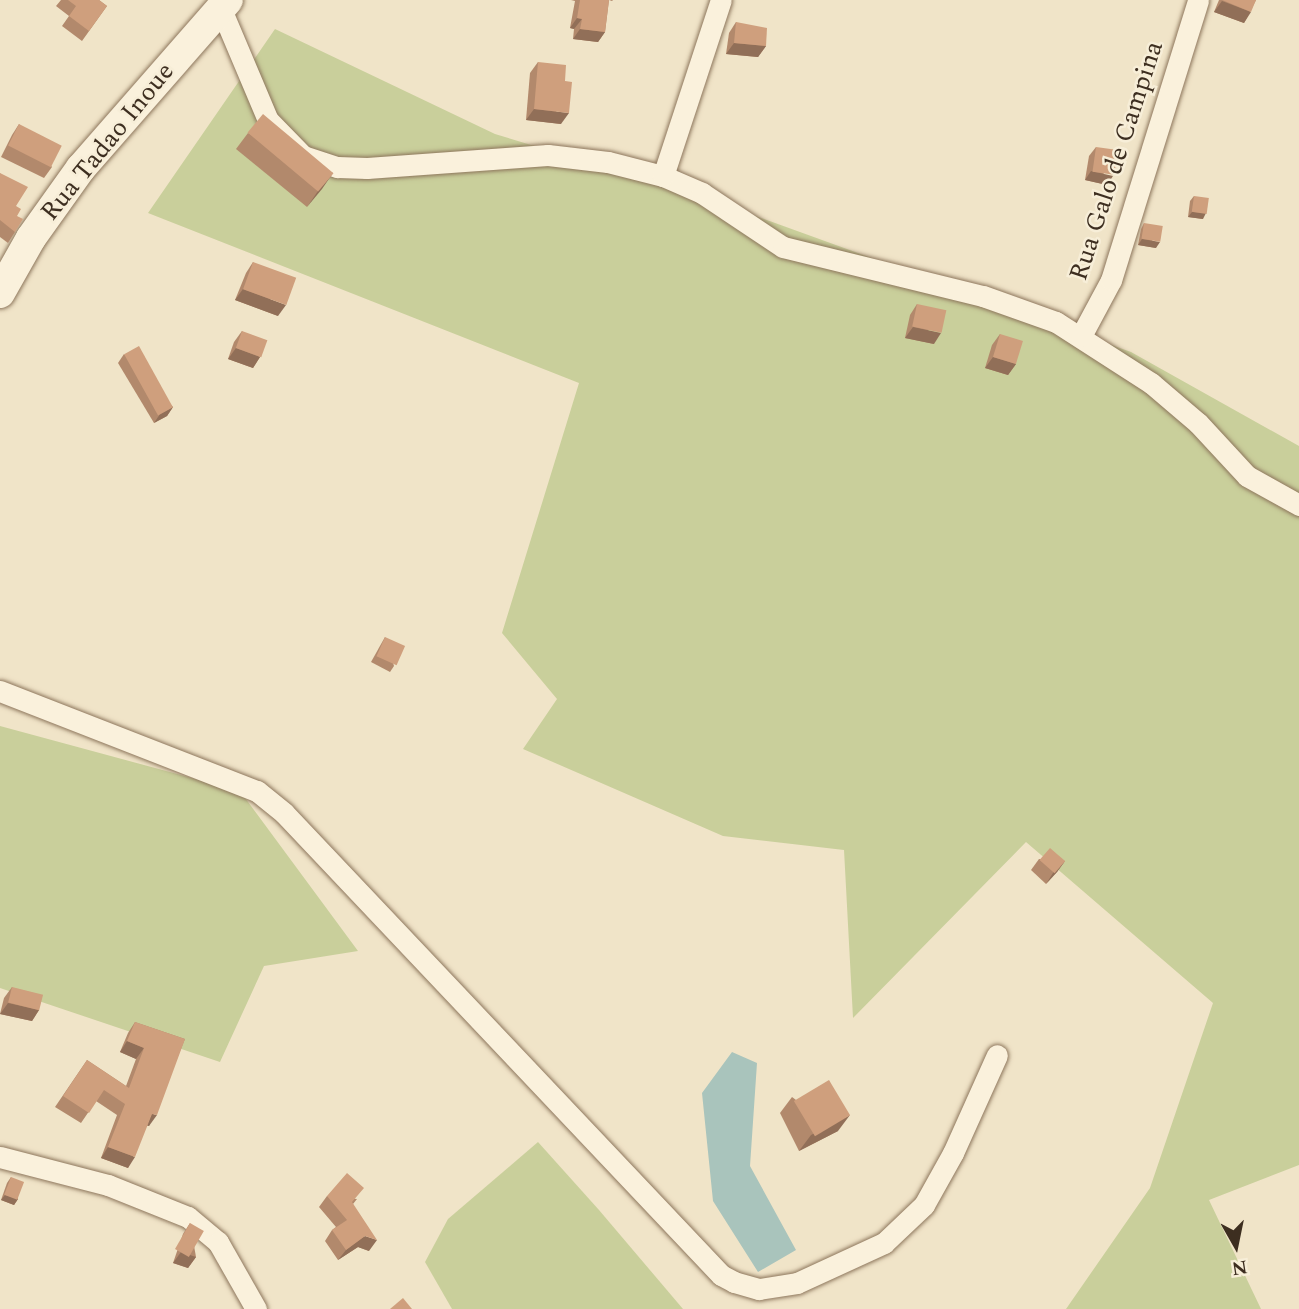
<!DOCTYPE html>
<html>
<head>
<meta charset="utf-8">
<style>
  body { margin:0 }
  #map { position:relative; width:1299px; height:1309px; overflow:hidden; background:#f0e4c8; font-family:Spectral,serif }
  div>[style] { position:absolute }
  .green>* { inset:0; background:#c9cf9b }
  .water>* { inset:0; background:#a9c4bc }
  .roads { filter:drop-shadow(0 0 2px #8d765c) drop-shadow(0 0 2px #8d765c) }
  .street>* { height:21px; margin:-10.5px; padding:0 10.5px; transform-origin:10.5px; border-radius:10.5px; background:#faf1dc }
  .secondary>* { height:30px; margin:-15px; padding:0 15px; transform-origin:15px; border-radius:15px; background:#faf1dc }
  .wall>* { inset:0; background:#b2896c }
  .shaded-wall>* { inset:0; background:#916f58 }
  .building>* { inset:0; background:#cf9f7d; transform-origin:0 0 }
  span { translate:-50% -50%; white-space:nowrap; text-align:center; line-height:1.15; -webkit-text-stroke:5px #f7eed8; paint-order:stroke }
  .street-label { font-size:26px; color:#3d2e20 }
  .north { position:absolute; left:1201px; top:1211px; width:70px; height:70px; -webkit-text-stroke:5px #f7eed8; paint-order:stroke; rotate:171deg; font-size:19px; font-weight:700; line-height:28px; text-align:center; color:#3d2e20 }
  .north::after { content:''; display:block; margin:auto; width:24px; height:32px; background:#3d2e20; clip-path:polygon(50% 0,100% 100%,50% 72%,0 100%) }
</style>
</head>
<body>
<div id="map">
  <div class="green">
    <i style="clip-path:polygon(275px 29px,495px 134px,709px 199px,1131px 352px,1299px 446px,1299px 1165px,1209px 1200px,1261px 1309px,1066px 1309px,1150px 1188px,1213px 1003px,1026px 842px,853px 1018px,844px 850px,723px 836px,523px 749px,557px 699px,502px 633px,579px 383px,148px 213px)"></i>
    <i style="clip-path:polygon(0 726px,240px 791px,358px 951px,264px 966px,220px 1062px,0 988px)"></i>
    <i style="clip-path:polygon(538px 1142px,599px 1210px,683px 1309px,452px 1309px,425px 1262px,448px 1219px)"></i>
  </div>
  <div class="water">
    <i style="clip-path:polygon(732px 1052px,757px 1063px,750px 1166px,796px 1250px,758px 1272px,713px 1201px,702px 1093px)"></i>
  </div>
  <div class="roads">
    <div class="street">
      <i style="left:221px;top:9px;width:121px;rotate:67.1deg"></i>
      <i style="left:268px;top:120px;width:50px;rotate:45.8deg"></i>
      <i style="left:303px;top:156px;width:36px;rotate:18deg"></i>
      <i style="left:337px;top:167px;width:30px;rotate:2deg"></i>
      <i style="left:367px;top:168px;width:181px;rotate:-4.1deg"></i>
      <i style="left:548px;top:155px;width:60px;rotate:6.7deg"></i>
      <i style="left:608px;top:162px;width:57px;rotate:14.3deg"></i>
      <i style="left:663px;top:176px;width:43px;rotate:23.6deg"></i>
      <i style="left:702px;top:193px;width:97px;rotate:33.7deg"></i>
      <i style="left:783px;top:247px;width:206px;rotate:13.8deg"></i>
      <i style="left:983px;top:296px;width:77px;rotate:19.6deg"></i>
      <i style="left:1056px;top:322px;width:113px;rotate:32.7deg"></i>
      <i style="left:1151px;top:383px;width:62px;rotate:40.4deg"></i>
      <i style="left:1198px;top:423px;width:72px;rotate:47.2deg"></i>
      <i style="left:1247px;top:476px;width:60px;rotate:29.1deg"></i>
      <i style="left:663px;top:176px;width:185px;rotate:-71.8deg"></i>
      <i style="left:1081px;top:336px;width:64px;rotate:-61.8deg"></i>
      <i style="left:1111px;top:280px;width:293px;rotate:-72.7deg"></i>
      <i style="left:0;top:691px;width:276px;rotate:21.3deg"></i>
      <i style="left:257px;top:791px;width:35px;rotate:39deg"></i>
      <i style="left:284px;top:813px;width:636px;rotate:46.59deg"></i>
      <i style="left:721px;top:1275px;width:15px;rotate:28deg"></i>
      <i style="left:734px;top:1282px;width:26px;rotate:16deg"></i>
      <i style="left:759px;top:1289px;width:38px;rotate:-9deg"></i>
      <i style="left:797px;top:1283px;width:96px;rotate:-24.7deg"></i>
      <i style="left:884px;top:1243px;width:55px;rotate:-43.5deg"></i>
      <i style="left:924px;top:1205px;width:60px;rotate:-60.9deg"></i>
      <i style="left:953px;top:1153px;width:107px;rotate:-65.8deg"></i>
      <i style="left:0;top:1157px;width:112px;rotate:14.5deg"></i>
      <i style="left:108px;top:1185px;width:86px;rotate:21.8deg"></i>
      <i style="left:188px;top:1217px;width:39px;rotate:40deg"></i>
      <i style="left:218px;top:1242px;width:77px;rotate:60.4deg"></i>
    </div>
    <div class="secondary">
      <i style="left:0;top:293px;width:63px;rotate:-60.6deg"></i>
      <i style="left:31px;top:238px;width:86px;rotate:-54.5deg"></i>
      <i style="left:81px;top:168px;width:223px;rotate:-48.8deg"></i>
    </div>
  </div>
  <div class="wall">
    <i style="clip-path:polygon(61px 0,99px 0,107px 6px,82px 41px,62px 26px,69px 16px,56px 6px)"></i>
    <i style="clip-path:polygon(571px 0,613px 0,612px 1px,609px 0,605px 32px,598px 42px,573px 39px,574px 29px,570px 28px,575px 1px)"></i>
    <i style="clip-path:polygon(1219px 0,1256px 0,1244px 23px,1214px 12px)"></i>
    <i style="clip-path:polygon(736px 22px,766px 46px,758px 57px,726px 54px,729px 33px)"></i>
    <i style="clip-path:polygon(538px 62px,561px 124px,526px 120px,530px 73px)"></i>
    <i style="clip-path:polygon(19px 124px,52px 167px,44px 178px,1px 157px,12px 135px)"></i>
    <i style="clip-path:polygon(248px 133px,333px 173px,307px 207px,236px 149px)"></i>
    <i style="clip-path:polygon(1096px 147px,1107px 185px,1085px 180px,1089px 156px)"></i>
    <i style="clip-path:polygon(0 173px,16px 206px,17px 216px,15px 232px,8px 243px,0 237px)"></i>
    <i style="clip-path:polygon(1194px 196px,1203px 219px,1188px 217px,1190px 201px)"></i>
    <i style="clip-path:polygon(1144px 223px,1156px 248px,1138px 245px,1141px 229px)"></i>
    <i style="clip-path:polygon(253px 262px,278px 316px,235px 300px,246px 273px)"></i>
    <i style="clip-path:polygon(917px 304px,934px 344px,905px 338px,910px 315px)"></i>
    <i style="clip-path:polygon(242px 331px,260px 357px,253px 368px,228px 359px,234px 342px)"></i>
    <i style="clip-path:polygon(1000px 334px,1016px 364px,1008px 375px,985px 368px,992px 345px)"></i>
    <i style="clip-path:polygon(124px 354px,173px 407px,167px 416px,154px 423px,118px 363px)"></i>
    <i style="clip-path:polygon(385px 637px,394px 666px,390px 672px,371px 662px)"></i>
    <i style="clip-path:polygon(1039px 859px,1065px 861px,1057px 872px,1046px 884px,1031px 870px)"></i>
    <i style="clip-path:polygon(12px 987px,39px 1010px,32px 1021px,0 1014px,4px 998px)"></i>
    <i style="clip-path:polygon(135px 1022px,185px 1039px,149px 1126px,147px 1125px,128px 1168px,101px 1158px,117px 1115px,96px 1101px,81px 1123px,55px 1107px,87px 1060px,126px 1086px,136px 1059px,120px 1052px,128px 1033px)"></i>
    <i style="clip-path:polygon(792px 1097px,838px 1131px,799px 1151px,780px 1113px)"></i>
    <i style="clip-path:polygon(11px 1177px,18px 1199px,14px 1205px,1px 1200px,7px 1183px)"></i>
    <i style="clip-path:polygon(327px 1196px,357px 1199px,353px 1204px,369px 1251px,358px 1247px,338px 1260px,325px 1241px,332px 1230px,336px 1227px,319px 1207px)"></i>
    <i style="clip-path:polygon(190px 1223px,196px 1257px,188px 1268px,173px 1263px,183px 1234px)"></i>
  </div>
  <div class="shaded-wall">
    <i style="clip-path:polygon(1222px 1px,1251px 12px,1244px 23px,1214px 12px)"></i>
    <i style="clip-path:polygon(577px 18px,582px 19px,574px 29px,570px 28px)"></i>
    <i style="clip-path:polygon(580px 29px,605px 32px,598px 42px,573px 39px)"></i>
    <i style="clip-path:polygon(734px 43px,766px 46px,758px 57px,726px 54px)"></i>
    <i style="clip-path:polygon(534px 109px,569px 113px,561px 124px,526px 120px)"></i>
    <i style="clip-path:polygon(1091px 171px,1113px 176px,1107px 185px,1085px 180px)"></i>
    <i style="clip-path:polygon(333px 173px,322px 189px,307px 207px,318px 191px)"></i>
    <i style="clip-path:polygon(1192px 212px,1206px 213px,1203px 219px,1188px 217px)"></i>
    <i style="clip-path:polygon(1142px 239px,1160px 242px,1156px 248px,1138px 245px)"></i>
    <i style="clip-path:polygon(243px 289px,286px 305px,278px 316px,235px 300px)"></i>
    <i style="clip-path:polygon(913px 327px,941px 333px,934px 344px,905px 338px)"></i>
    <i style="clip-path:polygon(236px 348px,260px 357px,253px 368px,228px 359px)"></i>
    <i style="clip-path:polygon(993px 357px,1016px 364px,1008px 375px,985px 368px)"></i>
    <i style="clip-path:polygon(173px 407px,167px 416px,154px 423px,160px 414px)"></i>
    <i style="clip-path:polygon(1065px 861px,1057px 872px,1046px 884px,1053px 873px)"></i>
    <i style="clip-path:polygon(8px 1003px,39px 1010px,32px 1021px,0 1014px)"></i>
    <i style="clip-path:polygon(127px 1041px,144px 1048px,136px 1059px,120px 1052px)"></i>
    <i style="clip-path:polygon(152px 1114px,157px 1115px,149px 1126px,144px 1125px)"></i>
    <i style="clip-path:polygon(850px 1115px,838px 1131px,799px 1151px,811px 1135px)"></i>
    <i style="clip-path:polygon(108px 1147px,135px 1157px,128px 1168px,101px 1158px)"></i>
    <i style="clip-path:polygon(5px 1195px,18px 1199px,14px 1205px,1px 1200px)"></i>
    <i style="clip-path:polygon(365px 1236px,377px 1240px,369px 1251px,358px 1247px,338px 1260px,346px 1250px)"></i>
    <i style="clip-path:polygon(181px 1252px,196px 1257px,188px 1268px,173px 1263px)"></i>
  </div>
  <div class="building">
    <i style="clip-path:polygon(68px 0,99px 0,107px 6px,89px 31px,69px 16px,76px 6px)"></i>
    <i style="clip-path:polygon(580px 0,609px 0,605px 32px,580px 29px,582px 19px,577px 18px)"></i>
    <i style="clip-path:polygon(1222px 0,1256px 0,1251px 12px)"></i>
    <i style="clip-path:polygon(736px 22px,767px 28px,766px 46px,734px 43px)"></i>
    <i style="clip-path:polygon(538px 62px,566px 65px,565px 81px,572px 82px,569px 113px,534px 109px)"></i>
    <i style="left:263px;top:114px;width:92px;height:24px;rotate:40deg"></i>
    <i style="left:19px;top:124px;width:48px;height:24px;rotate:27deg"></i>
    <i style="left:1096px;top:147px;width:22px;height:25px;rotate:8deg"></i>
    <i style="clip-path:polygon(0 173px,28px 187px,16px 206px,21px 209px,17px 216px,23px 219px,15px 232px,0 220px)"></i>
    <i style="left:1194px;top:196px;width:15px;height:16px;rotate:8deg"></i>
    <i style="left:1144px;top:223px;width:19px;height:16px;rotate:9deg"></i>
    <i style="left:253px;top:262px;width:46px;height:29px;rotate:20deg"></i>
    <i style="left:917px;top:304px;width:30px;height:23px;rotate:12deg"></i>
    <i style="left:242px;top:331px;width:27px;height:18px;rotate:20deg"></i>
    <i style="left:1000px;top:334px;width:24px;height:24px;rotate:17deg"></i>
    <i style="left:139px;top:346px;width:70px;height:17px;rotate:61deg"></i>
    <i style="left:385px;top:637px;width:22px;height:21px;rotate:24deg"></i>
    <i style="left:1050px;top:848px;width:20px;height:16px;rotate:41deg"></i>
    <i style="left:12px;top:987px;width:32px;height:16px;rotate:14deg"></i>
    <i style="clip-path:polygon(135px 1022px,185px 1039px,157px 1115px,152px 1114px,135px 1157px,108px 1147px,125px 1104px,104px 1090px,89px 1113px,63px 1096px,87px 1060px,129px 1088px,144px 1048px,127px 1041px)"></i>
    <i style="left:829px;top:1080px;width:41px;height:41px;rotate:59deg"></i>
    <i style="clip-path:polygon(347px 1173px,364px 1188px,352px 1202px,377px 1240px,365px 1236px,346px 1250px,332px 1230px,347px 1220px,327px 1196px)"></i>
    <i style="left:11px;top:1177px;width:14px;height:19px;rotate:21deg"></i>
    <i style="left:190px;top:1223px;width:16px;height:30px;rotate:30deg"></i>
    <i style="clip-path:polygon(403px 1298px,412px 1309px,390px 1309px)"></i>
  </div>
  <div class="street-label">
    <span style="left:108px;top:142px;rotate:-51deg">Rua Tadao Inoue</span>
    <span style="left:1117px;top:161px;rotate:-72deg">Rua Galo de Campina</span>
  </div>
  <div class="north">N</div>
</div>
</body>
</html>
